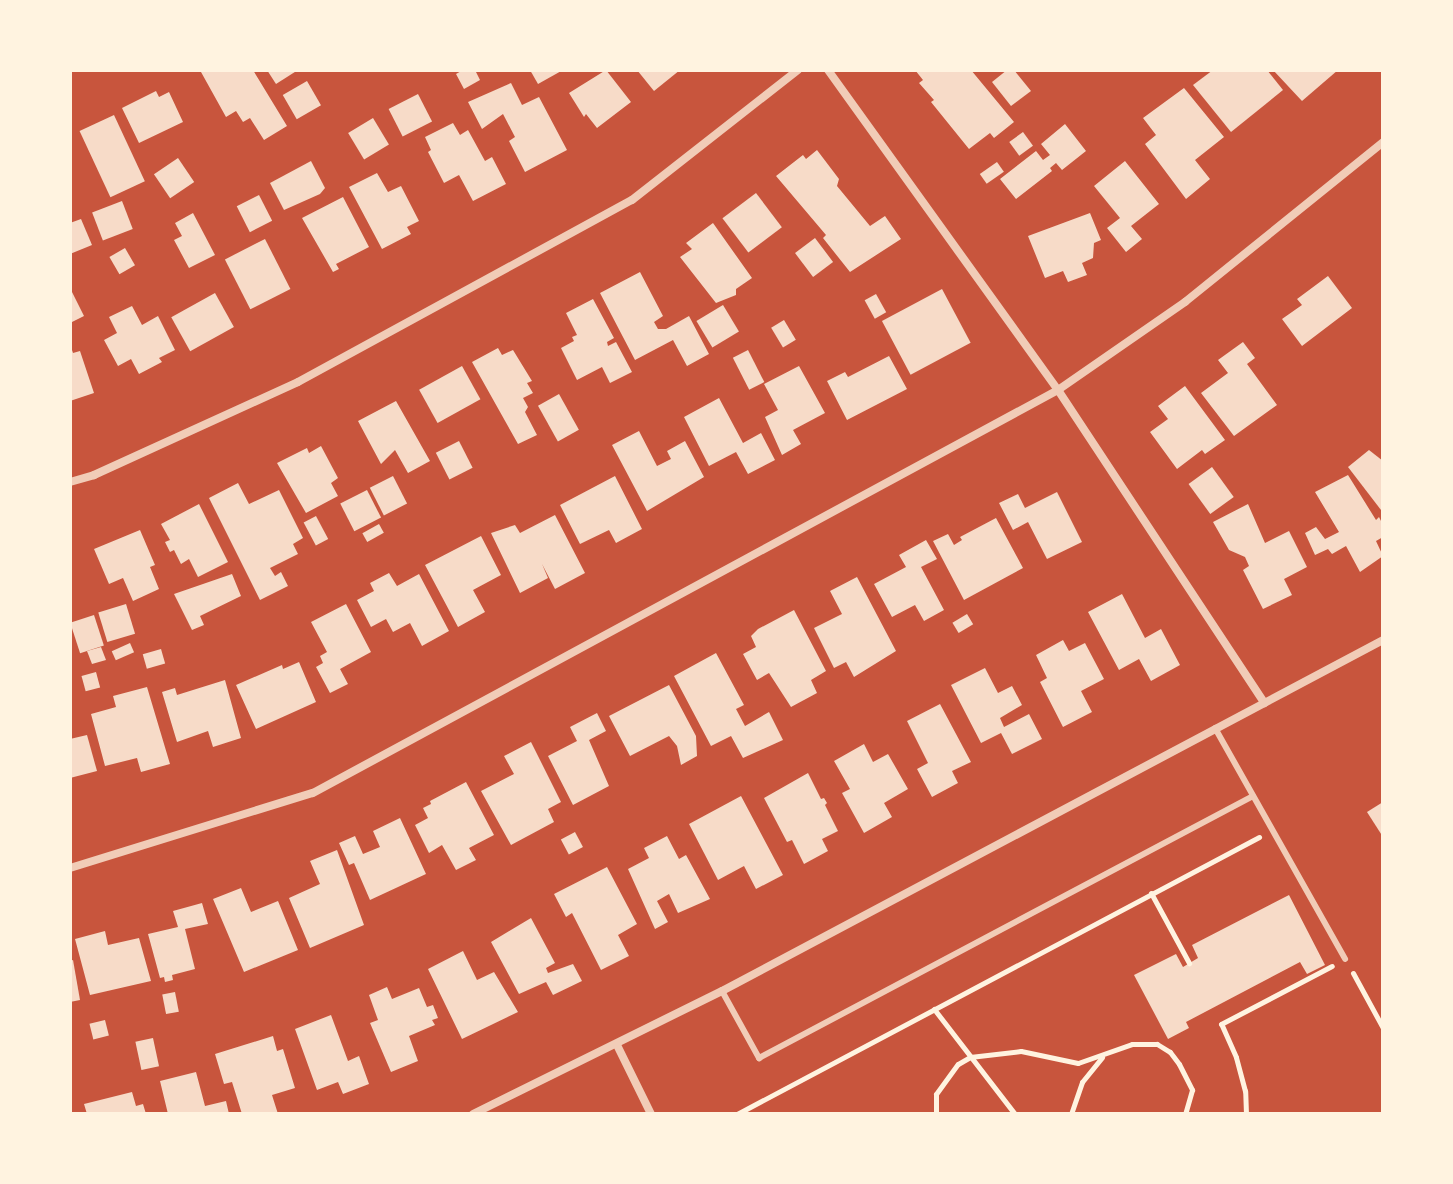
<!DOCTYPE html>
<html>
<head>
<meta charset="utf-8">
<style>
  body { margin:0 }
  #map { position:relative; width:1453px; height:1184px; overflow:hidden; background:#c8553d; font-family:"Source Serif 4",serif }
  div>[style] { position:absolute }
  .building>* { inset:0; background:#f7dbc8; transform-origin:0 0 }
  .path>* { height:5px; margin:-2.5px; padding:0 2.5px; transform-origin:2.5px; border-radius:2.5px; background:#fff3e0 }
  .service>* { height:6px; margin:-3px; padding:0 3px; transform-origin:3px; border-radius:3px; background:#f1ccb7 }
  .minor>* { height:8px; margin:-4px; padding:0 4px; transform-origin:4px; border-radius:4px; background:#f1ccb7 }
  span { translate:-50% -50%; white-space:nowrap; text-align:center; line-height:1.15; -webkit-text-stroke:8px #fff3e0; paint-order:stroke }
  .frame { position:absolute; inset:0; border:72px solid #fff3e0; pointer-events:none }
</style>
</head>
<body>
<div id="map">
  <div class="building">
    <i style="clip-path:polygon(205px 70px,253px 70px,287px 126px,264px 140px,250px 118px,243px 122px,236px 111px,226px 117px,201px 72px)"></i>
    <i style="clip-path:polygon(267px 70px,298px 70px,276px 84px)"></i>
    <i style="clip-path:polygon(463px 70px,475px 70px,480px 80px,464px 89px,456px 74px)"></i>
    <i style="clip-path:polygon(530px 70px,563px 70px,538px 84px)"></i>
    <i style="clip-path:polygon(606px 70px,631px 102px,597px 128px,586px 114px,584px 117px,569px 93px)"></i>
    <i style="clip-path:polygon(637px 70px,680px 70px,654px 91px)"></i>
    <i style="clip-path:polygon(915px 70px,971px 70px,1014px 122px,994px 138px,990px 133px,969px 149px,931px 102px,934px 100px,919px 83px,923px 80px)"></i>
    <i style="clip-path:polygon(1007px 70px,1014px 70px,1031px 91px,1011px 106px,992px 82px)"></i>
    <i style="clip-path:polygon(1213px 70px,1267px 70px,1283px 90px,1231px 132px,1193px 85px)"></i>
    <i style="clip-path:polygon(1273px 70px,1338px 70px,1302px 101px)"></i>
    <i style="left:307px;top:81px;width:28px;height:28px;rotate:60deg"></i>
    <i style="clip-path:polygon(511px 83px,522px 105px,539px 97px,567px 150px,525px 172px,509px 141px,515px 137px,503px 114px,482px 129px,468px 102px)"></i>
    <i style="clip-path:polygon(1184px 88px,1224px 137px,1195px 160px,1210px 179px,1186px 199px,1145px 144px,1156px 135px,1143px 118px)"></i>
    <i style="clip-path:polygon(156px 91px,159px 97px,169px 92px,183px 122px,139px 143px,122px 108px)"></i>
    <i style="left:418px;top:94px;width:31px;height:33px;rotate:63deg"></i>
    <i style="left:114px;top:115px;width:73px;height:38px;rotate:65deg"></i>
    <i style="left:373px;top:118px;width:31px;height:29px;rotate:59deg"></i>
    <i style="clip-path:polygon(453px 123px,460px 135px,468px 130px,485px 161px,492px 157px,506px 184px,473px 201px,459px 175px,444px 183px,428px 152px,431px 150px,425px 137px)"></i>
    <i style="clip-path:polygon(1065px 124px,1086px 151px,1062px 170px,1056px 163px,1050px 168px,1052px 171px,1016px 199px,1000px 179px,1036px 151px,1043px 160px,1050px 155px,1041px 144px)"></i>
    <i style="left:1023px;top:132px;width:17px;height:17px;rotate:54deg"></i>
    <i style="clip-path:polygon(817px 150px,839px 179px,837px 186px,870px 226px,885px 216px,901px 239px,850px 272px,823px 238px,826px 235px,776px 176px,803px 155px,806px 159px)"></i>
    <i style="left:178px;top:158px;width:29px;height:29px;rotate:56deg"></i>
    <i style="clip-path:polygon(311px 161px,325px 188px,320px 194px,284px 210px,270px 183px)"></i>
    <i style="clip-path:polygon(1125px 161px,1159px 204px,1131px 226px,1142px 239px,1126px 252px,1107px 228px,1120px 218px,1094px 186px)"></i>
    <i style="left:997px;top:162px;width:12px;height:21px;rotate:55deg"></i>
    <i style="clip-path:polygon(377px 173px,388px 192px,401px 186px,419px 221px,407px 227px,411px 234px,382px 249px,349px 187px)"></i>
    <i style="left:756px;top:193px;width:43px;height:42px;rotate:53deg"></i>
    <i style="left:259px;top:195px;width:29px;height:25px;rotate:63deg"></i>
    <i style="clip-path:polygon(343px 197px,369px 247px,336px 264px,339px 269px,333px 272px,302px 218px)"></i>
    <i style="left:122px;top:201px;width:30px;height:32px;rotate:69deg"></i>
    <i style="clip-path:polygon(193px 213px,215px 255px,189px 268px,174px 240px,182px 236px,175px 223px)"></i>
    <i style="clip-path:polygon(1090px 213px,1101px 240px,1094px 243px,1093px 258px,1082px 263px,1087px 275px,1068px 282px,1063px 271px,1045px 278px,1028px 236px)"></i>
    <i style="clip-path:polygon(81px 219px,92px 245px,70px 254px,70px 223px)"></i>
    <i style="clip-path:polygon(713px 223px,752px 278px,736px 289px,736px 295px,716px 303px,680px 257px,692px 249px,686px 243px)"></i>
    <i style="left:815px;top:238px;width:30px;height:25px;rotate:53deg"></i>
    <i style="left:265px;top:239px;width:56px;height:45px;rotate:63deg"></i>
    <i style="left:125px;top:248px;width:20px;height:18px;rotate:60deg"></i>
    <i style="clip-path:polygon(640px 272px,663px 316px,654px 322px,658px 329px,666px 329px,689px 316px,709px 354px,687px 366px,673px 340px,635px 360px,600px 293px)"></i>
    <i style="clip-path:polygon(1328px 276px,1352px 308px,1302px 346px,1282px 319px,1302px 305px,1297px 299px)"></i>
    <i style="clip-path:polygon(70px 288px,84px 316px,70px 323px)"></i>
    <i style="left:942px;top:289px;width:61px;height:68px;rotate:62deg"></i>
    <i style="left:215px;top:293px;width:39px;height:50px;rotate:61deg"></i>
    <i style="left:876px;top:294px;width:21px;height:13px;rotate:61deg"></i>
    <i style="clip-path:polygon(593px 299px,614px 338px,607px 342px,608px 346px,616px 342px,632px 372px,610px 383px,602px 367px,577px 380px,561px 348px,574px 341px,572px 337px,577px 335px,566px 313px)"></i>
    <i style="left:723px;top:305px;width:31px;height:31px;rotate:59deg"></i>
    <i style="clip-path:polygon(132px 306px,142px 325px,158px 316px,175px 350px,159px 358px,162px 362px,139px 374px,131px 359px,118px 366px,104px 340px,117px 333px,109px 317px)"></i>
    <i style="left:784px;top:320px;width:23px;height:15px;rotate:59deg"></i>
    <i style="clip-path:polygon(1243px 342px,1255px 358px,1247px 364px,1277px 405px,1234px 436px,1201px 393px,1228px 373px,1218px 360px)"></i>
    <i style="clip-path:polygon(71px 347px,73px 353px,80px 351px,94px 393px,70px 401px)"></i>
    <i style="clip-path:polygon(498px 348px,502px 355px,513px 350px,532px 381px,527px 383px,533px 393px,523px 398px,528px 407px,525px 412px,537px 435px,518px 444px,472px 362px)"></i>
    <i style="left:748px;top:350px;width:36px;height:17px;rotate:63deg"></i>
    <i style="clip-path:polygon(889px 356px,907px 389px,847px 420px,827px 381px,845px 372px,848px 377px)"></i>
    <i style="left:462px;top:366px;width:38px;height:49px;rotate:61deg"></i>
    <i style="clip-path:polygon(799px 366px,825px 413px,793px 430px,801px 444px,782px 455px,765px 417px,778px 410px,764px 384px)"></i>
    <i style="clip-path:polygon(1185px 386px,1225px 440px,1205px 454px,1202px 450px,1177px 469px,1150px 432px,1168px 419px,1158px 406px)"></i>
    <i style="left:559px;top:394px;width:41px;height:24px;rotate:61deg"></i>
    <i style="clip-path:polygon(719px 398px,743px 443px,761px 433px,775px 460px,748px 474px,736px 452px,709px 466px,684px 417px)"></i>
    <i style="clip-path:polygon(396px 401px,430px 461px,408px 473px,395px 450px,381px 464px,358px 421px)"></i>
    <i style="clip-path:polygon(639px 431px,657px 466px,671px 459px,667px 451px,685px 441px,704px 477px,647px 511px,612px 445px)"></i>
    <i style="left:459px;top:441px;width:30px;height:26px;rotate:63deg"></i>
    <i style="clip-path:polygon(321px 446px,338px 478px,331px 483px,338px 496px,306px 513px,277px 463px,307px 448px,309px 453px)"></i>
    <i style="clip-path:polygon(1369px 450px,1383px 461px,1381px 510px,1348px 467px)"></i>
    <i style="left:1212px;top:467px;width:37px;height:29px;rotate:54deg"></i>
    <i style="clip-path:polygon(1348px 475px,1376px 520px,1379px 517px,1383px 525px,1383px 537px,1376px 541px,1383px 556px,1360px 572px,1346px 546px,1332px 554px,1328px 549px,1315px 555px,1305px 533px,1316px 527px,1325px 539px,1339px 532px,1315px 492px)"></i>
    <i style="left:393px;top:476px;width:31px;height:26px;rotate:63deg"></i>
    <i style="clip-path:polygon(615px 476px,642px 529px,616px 543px,609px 530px,580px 544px,560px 505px)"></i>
    <i style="clip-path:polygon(238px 483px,249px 504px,279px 490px,303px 538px,293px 544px,298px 554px,270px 568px,275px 576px,281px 572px,288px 586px,260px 600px,209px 498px)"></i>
    <i style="left:367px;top:490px;width:31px;height:30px;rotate:63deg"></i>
    <i style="clip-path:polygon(1057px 492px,1082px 542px,1047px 559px,1028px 522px,1013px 530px,999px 503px,1018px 494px,1025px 508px)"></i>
    <i style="clip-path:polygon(199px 504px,228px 562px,198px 577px,189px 559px,181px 564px,174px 550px,170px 552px,165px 542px,170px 540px,161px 524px)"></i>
    <i style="clip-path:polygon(1248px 504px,1265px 543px,1289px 531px,1307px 567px,1284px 579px,1292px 595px,1263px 609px,1243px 570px,1249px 566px,1245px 557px,1229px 550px,1213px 522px)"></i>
    <i style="clip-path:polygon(555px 515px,585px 573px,555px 589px,542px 564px,548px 578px,520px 593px,491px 533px,515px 525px,520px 533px)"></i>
    <i style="left:316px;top:516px;width:26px;height:14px;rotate:62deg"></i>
    <i style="clip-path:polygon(996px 518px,1023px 568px,964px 600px,933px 541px,948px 534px,954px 545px,962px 540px,960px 537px)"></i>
    <i style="left:379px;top:524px;width:10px;height:19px;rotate:61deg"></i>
    <i style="clip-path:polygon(140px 530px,155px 565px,150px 567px,159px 589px,133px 601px,123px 578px,109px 584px,94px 549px)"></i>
    <i style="clip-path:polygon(481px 536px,501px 575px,473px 590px,485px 612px,458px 627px,425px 565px)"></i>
    <i style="clip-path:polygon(926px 540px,937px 559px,921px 567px,944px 610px,924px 621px,915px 605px,892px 617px,874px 584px,906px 567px,899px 555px)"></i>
    <i style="clip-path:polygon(389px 573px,397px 586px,419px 574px,449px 631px,422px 646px,410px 623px,393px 632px,386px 619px,371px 627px,357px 600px,374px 591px,370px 583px)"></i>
    <i style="clip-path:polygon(232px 574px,241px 596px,200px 616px,204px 625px,192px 630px,174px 594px)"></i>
    <i style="clip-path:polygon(857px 577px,896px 651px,854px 677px,846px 662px,834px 668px,814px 628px,842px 614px,830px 591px)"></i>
    <i style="clip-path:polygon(1122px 594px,1145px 638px,1161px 629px,1180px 665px,1151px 681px,1139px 659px,1119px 670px,1088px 612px)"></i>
    <i style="left:126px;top:604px;width:31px;height:29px;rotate:73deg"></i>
    <i style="clip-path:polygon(346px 604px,371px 652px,340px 669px,348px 684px,330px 693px,316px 667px,323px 663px,320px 656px,327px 652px,311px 622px)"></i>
    <i style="clip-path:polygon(794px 610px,826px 671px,811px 680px,817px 693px,791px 707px,769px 673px,757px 680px,743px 654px,756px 647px,751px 636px,758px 629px)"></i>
    <i style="left:967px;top:614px;width:12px;height:17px;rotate:59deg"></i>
    <i style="left:94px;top:615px;width:32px;height:25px;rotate:72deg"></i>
    <i style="clip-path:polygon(1063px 640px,1069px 651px,1085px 643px,1104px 679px,1081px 691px,1092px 712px,1063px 727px,1040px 682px,1047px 678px,1036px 655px)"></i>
    <i style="left:130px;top:643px;width:10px;height:20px;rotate:66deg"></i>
    <i style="clip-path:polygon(101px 647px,106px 660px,92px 664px,87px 651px)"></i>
    <i style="left:161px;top:649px;width:15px;height:19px;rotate:74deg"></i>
    <i style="clip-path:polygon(716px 653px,744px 705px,736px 709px,745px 726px,769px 712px,783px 740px,743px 758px,731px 736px,711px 746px,674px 676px)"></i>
    <i style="clip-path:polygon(299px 662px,316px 702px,256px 729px,236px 685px,282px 665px,283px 669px)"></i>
    <i style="clip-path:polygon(985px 668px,998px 693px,1012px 686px,1022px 705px,1000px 718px,1004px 727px,1029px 714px,1042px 739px,1012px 754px,1001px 733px,981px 743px,951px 685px)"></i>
    <i style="left:96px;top:672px;width:16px;height:15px;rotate:75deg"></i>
    <i style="clip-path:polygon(225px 680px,241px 738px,213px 747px,208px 731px,177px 742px,162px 692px,175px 688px,177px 695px)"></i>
    <i style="clip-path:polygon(669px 685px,696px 736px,697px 756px,681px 765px,677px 746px,669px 736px,630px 756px,609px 716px)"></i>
    <i style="clip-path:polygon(147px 687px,170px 764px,141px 772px,137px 758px,105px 766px,91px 714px,116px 707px,113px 696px)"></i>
    <i style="clip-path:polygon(940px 704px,971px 762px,952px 771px,958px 783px,932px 797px,917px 769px,928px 763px,907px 721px)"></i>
    <i style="clip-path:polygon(597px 713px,606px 731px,589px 740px,609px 786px,573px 805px,548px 756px,577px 741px,570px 727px)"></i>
    <i style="clip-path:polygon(87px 735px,97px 771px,70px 778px,70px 739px)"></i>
    <i style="clip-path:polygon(531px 742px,561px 802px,548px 809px,554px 822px,511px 845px,481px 791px,514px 774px,504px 756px)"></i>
    <i style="clip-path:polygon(864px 744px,873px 762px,888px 754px,908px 789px,884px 803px,892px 817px,864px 833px,842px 793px,850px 789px,834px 761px)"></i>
    <i style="clip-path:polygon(808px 773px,821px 799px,824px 798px,827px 803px,825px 805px,838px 831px,822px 839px,828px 851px,804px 864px,792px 840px,787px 842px,764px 798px)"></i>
    <i style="clip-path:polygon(466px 782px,494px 835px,469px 848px,476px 860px,456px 870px,442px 845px,429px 853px,415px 825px,428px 818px,423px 808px,431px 804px,430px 801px)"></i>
    <i style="clip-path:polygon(741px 796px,783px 875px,756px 889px,744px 866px,718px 880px,689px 824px)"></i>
    <i style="clip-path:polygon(1383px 802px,1383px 837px,1367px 812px)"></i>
    <i style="clip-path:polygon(400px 818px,426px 874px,370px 900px,354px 863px,349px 865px,339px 843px,355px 836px,363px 854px,380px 847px,373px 831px)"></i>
    <i style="left:575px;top:832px;width:17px;height:16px;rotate:62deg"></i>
    <i style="clip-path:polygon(667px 836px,679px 859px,686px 855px,710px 899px,678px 913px,669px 894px,657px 901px,668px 922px,655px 929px,628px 869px,649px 858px,644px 848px)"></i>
    <i style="clip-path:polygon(337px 850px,364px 925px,310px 948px,289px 898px,320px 884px,310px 861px)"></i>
    <i style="clip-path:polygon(607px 867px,637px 924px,618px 935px,629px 956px,601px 970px,572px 913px,566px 917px,554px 894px)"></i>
    <i style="clip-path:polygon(241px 888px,251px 912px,278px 901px,298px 950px,244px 972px,213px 899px)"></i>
    <i style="clip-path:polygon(1289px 895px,1325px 965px,1307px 974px,1300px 962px,1186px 1022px,1189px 1028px,1168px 1039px,1134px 975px,1176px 954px,1183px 967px,1198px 958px,1192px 945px)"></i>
    <i style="clip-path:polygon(202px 903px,208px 924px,185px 929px,195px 969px,172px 975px,173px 980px,165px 982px,164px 977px,160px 978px,148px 934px,178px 927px,173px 911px)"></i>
    <i style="clip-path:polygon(531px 918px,555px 963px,546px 968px,548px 973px,573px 964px,582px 981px,553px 995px,546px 982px,519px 994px,491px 942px)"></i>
    <i style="clip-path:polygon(105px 931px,108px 945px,139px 938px,151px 981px,90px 995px,75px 939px)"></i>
    <i style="clip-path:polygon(463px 951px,477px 980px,494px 972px,518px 1012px,462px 1039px,428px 969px)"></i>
    <i style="clip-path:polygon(73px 960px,80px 1000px,70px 1002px,70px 961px)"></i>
    <i style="clip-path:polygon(387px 987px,392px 999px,419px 988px,427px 1007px,433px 1005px,438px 1018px,432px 1020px,435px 1025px,409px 1036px,418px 1061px,391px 1072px,370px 1023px,378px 1020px,369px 995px)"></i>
    <i style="left:175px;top:992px;width:20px;height:13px;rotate:79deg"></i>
    <i style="clip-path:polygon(331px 1015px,348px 1061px,359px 1056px,369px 1084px,343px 1094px,338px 1082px,317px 1090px,295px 1029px)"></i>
    <i style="left:105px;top:1020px;width:16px;height:16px;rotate:76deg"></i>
    <i style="clip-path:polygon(273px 1036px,277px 1051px,283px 1049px,295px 1088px,272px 1095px,278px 1114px,242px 1114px,232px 1082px,224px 1084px,215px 1054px)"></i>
    <i style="left:153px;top:1038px;width:29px;height:18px;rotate:78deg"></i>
    <i style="clip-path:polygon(196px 1072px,205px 1106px,226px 1101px,229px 1114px,168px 1114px,160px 1081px)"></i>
    <i style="clip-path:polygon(132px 1092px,136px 1106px,143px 1104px,146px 1114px,87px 1114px,84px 1104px)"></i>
  </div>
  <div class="path">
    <i style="left:1151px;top:893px;width:80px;rotate:61.5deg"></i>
    <i style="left:1353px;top:973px;width:63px;rotate:61.4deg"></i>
    <i style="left:934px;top:1009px;width:133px;rotate:52.4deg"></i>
    <i style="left:737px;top:1114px;width:591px;rotate:-27.95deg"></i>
    <i style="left:936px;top:1114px;width:20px;rotate:-90deg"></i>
    <i style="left:936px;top:1094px;width:37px;rotate:-54deg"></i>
    <i style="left:958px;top:1064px;width:14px;rotate:-30deg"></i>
    <i style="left:970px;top:1057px;width:51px;rotate:-6.7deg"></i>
    <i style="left:1021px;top:1051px;width:58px;rotate:11.9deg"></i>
    <i style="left:1078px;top:1063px;width:57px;rotate:-19.4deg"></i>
    <i style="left:1132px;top:1044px;width:25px"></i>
    <i style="left:1157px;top:1044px;width:15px;rotate:32deg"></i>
    <i style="left:1170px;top:1052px;width:15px;rotate:53deg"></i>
    <i style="left:1179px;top:1064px;width:29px;rotate:63deg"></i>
    <i style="left:1192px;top:1090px;width:25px;rotate:106deg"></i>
    <i style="left:1071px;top:1114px;width:34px;rotate:-71deg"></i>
    <i style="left:1082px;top:1082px;width:32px;rotate:-51deg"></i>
    <i style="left:1246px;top:1114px;width:23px;rotate:-92deg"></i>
    <i style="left:1245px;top:1091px;width:35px;rotate:-105deg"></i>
    <i style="left:1236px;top:1057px;width:36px;rotate:-114deg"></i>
    <i style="left:1221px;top:1024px;width:125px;rotate:-27.6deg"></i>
  </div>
  <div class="service">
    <i style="left:1215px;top:728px;width:265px;rotate:60.6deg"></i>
    <i style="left:722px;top:991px;width:77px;rotate:61.1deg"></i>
    <i style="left:759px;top:1058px;width:559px;rotate:-27.94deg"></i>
  </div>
  <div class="minor">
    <i style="left:828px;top:70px;width:394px;rotate:54.3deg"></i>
    <i style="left:1058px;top:390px;width:375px;rotate:56.6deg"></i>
    <i style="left:70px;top:482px;width:25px;rotate:-16deg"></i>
    <i style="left:94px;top:475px;width:224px;rotate:-24.5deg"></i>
    <i style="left:298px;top:382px;width:380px;rotate:-28.6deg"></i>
    <i style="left:632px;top:200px;width:211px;rotate:-38.1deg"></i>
    <i style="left:70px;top:868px;width:254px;rotate:-17.2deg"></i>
    <i style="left:313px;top:793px;width:847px;rotate:-28.41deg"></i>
    <i style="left:1058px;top:390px;width:155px;rotate:-34.7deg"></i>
    <i style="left:1185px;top:302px;width:255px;rotate:-38.9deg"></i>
    <i style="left:617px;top:1045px;width:77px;rotate:63.8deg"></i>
    <i style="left:473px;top:1114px;width:278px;rotate:-26.3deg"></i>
    <i style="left:722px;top:991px;width:748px;rotate:-27.97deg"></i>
  </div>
  <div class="frame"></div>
</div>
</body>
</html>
